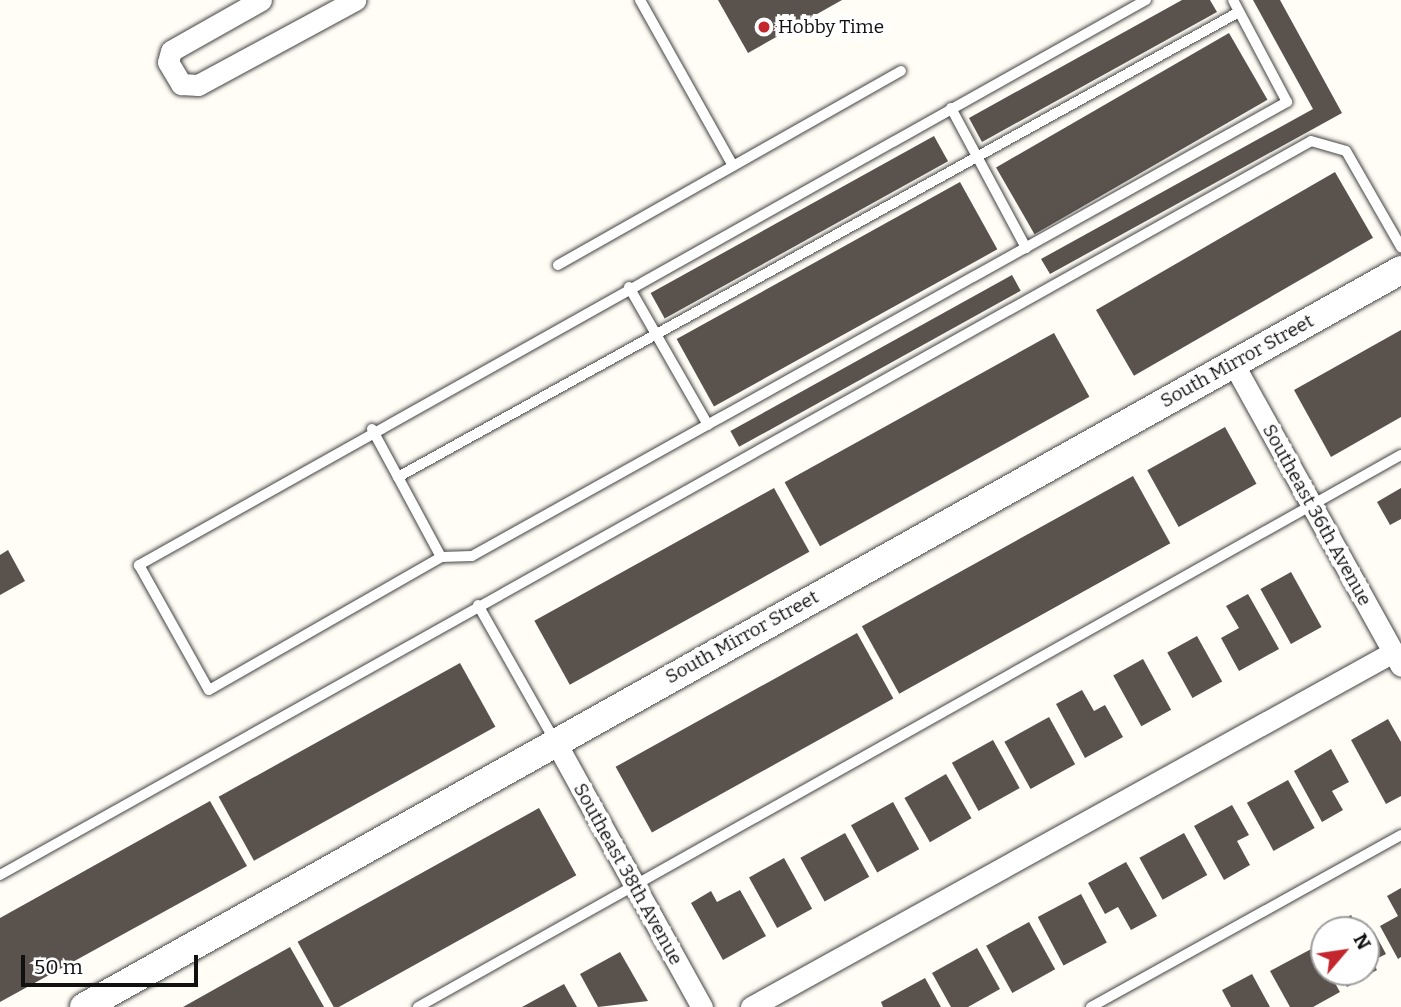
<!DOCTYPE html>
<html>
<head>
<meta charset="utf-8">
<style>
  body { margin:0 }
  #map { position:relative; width:1401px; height:1007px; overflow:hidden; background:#fffdf5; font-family:Bitter,serif }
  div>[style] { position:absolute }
  .building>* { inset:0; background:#5a524d; transform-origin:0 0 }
  .roads { filter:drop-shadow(0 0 2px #444) drop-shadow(0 0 2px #444) }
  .service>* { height:10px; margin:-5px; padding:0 5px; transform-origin:5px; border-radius:5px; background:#fff }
  .minor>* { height:21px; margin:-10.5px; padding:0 10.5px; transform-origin:10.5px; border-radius:10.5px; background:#fff }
  .tertiary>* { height:28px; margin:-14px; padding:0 14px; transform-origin:14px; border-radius:14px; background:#fff }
  .dots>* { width:19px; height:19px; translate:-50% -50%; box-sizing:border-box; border:4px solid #fff; border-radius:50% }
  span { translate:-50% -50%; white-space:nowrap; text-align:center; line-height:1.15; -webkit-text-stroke:7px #fff; paint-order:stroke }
  .poi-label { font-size:19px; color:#111 }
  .left { translate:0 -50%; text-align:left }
  .street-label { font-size:19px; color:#111 }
  .north { position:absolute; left:1310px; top:916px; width:70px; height:70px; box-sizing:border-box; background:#fff; border:2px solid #a0a0a0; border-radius:50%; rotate:61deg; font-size:19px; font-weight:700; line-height:28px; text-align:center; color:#111 }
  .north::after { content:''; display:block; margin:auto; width:24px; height:32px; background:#c4262e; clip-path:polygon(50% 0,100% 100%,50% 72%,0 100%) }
  .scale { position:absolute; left:21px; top:955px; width:177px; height:32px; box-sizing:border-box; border:4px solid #111; border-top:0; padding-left:9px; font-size:21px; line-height:24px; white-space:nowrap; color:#111; -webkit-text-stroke:5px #fff; paint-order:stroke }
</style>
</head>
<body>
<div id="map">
  <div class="building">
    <i style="clip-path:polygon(718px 0,842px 0,748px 53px)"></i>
    <i style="clip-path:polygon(1182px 0,1210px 0,1217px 12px,982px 142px,969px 118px)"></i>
    <i style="clip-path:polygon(1253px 0,1280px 0,1342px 113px,1050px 274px,1041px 259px,1313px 109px)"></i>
    <i style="left:1229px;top:33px;width:77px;height:269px;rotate:60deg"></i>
    <i style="left:934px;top:136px;width:29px;height:324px;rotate:61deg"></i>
    <i style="left:1335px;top:172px;width:76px;height:276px;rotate:60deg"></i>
    <i style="left:960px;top:182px;width:77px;height:324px;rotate:61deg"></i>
    <i style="left:1012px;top:275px;width:18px;height:322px;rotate:61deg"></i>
    <i style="clip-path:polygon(1401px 330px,1401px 417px,1331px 457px,1294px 390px)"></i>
    <i style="left:1054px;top:333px;width:73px;height:308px;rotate:61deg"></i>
    <i style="left:1225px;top:427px;width:65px;height:89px;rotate:61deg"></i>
    <i style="left:1133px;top:476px;width:77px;height:310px;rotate:61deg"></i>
    <i style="left:774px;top:488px;width:73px;height:274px;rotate:61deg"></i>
    <i style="clip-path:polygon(1401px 488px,1401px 519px,1390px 525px,1377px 502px)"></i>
    <i style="clip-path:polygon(8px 550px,25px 581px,0 595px,0 555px)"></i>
    <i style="left:1291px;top:572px;width:63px;height:35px;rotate:61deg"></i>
    <i style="clip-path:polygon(1248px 594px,1279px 649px,1239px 671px,1221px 638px,1239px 628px,1226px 606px)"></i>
    <i style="left:857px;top:633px;width:75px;height:276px;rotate:61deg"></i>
    <i style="left:1197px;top:636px;width:52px;height:34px;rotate:61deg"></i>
    <i style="left:1143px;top:659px;width:58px;height:34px;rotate:61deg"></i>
    <i style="left:460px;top:663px;width:73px;height:276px;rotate:61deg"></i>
    <i style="clip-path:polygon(1082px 690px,1094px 711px,1105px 705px,1123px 737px,1085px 758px,1056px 704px)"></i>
    <i style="left:1049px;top:717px;width:54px;height:51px;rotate:61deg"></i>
    <i style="clip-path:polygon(1388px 719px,1401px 742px,1401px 796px,1386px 804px,1351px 740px)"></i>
    <i style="left:993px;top:740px;width:55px;height:47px;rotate:61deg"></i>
    <i style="clip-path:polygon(1331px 749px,1349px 782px,1332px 791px,1343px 810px,1322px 822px,1294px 771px)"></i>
    <i style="left:946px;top:774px;width:51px;height:48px;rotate:60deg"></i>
    <i style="left:1288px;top:780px;width:55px;height:47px;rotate:61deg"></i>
    <i style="clip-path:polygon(210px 801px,247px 866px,0 1002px,0 918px)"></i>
    <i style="left:893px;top:802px;width:54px;height:48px;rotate:61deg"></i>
    <i style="clip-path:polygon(1232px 805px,1249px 835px,1237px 841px,1250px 865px,1224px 880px,1194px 826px)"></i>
    <i style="left:539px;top:808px;width:77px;height:276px;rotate:61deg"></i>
    <i style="left:845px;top:833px;width:50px;height:51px;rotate:61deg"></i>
    <i style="left:1184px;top:833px;width:48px;height:51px;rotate:61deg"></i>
    <i style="left:784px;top:858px;width:58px;height:40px;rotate:61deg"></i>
    <i style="clip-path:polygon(1126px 862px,1157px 916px,1131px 930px,1118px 907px,1105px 914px,1088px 883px)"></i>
    <i style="clip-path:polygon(1401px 888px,1401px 957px,1398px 959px,1380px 926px,1398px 916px,1387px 896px)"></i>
    <i style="clip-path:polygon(740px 890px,766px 936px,723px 960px,691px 903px,711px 891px,717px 902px)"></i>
    <i style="left:1081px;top:894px;width:55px;height:49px;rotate:62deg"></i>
    <i style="clip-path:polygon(1351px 915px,1359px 930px,1324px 930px,1324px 946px,1317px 934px)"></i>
    <i style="left:1029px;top:922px;width:54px;height:49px;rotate:61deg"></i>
    <i style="clip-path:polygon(1374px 932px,1386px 954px,1372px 961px,1377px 970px,1347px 987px,1339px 972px,1366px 972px,1366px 937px)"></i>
    <i style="clip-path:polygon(290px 947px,324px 1007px,183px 1007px)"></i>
    <i style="clip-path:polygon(1315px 947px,1340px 992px,1313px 1007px,1290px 1007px,1270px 971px)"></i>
    <i style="clip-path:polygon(977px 948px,1000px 989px,968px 1007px,951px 1007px,932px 973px)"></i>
    <i style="clip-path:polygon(620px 952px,648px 1001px,598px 1007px,580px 974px)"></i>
    <i style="clip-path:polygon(1252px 974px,1270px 1007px,1231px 1007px,1222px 990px)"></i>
    <i style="clip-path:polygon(925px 978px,941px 1007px,883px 1007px,881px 1002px)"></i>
    <i style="clip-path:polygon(564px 984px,577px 1007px,522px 1007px)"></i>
  </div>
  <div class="roads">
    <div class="service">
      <i style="left:640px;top:0;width:190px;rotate:60.7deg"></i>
      <i style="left:1146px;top:0;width:1155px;rotate:150.7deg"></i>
      <i style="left:139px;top:565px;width:143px;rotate:60.8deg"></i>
      <i style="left:209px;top:690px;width:267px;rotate:-29.8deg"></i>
      <i style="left:441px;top:557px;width:31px;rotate:-2deg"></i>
      <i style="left:472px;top:556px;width:933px;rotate:-29.12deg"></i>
      <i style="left:1287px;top:102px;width:115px;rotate:-117.9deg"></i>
      <i style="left:951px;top:108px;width:159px;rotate:61.8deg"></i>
      <i style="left:558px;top:265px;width:394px;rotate:-29.5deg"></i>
      <i style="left:629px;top:287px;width:159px;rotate:60.2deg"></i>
      <i style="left:372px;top:429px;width:55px;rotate:61.6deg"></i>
      <i style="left:441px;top:557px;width:91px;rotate:-118.3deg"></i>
      <i style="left:398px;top:477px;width:961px;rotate:-28.94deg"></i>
      <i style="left:478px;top:605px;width:156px;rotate:60.5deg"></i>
      <i style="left:0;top:875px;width:1502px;rotate:-29.24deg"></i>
      <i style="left:1311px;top:141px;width:36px;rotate:16deg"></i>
      <i style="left:1346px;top:151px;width:111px;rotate:60.2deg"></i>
      <i style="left:418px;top:1007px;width:1127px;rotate:-29.32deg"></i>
      <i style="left:1091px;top:1007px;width:355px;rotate:-29deg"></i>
    </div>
    <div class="minor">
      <i style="left:261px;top:0;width:103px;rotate:150.5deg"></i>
      <i style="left:171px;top:51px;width:11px;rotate:105deg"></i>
      <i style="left:168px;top:62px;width:26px;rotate:59deg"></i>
      <i style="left:181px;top:84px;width:17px;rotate:3deg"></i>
      <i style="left:198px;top:85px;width:179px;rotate:-28.4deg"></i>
      <i style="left:1233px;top:363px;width:346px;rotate:61deg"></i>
      <i style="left:555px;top:741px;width:304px;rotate:61.1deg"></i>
      <i style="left:751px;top:1007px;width:734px;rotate:-28.94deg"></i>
    </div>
    <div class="tertiary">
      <i style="left:84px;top:1007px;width:1509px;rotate:-29.23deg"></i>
    </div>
  </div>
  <div class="dots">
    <i style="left:764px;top:27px;background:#c4262e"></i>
  </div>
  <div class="poi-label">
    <span class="left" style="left:778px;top:27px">Hobby Time</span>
  </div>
  <div class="street-label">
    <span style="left:1237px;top:361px;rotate:-29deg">South Mirror Street</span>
    <span style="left:1317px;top:515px;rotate:61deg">Southeast 36th Avenue</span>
    <span style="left:742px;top:637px;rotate:-29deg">South Mirror Street</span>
    <span style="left:628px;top:874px;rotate:61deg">Southeast 38th Avenue</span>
  </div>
  <div class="north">N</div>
  <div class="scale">50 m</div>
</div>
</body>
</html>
